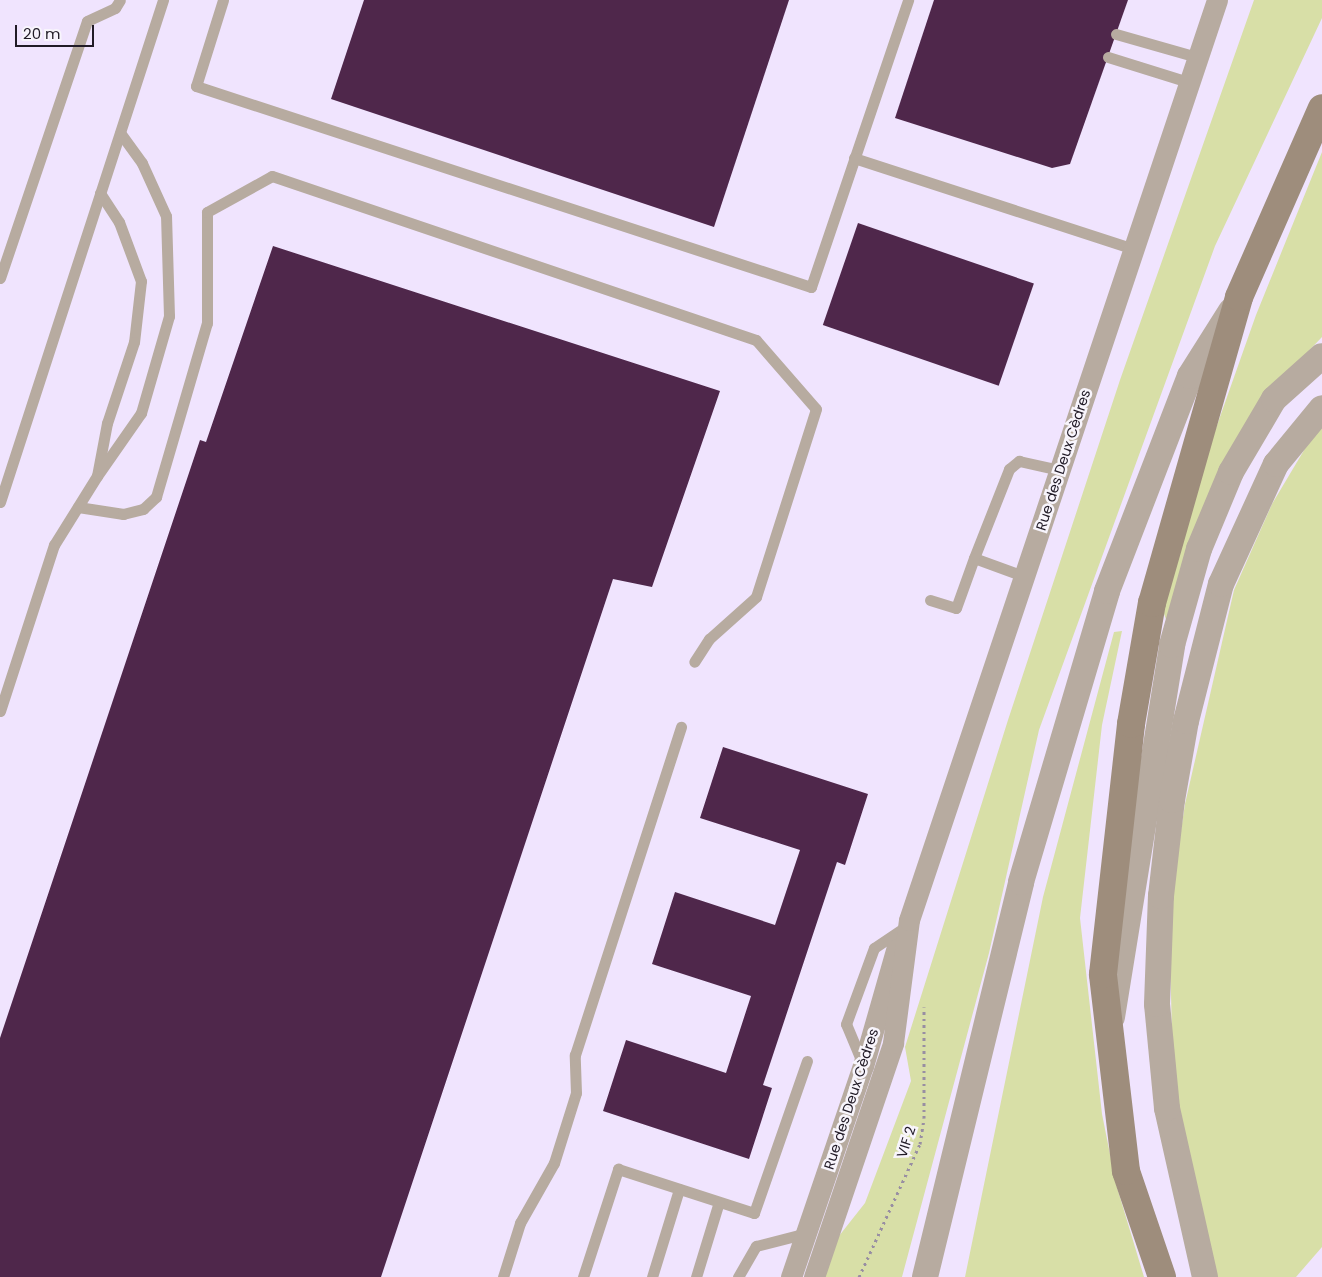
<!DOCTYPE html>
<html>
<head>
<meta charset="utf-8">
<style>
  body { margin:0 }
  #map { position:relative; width:1322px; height:1277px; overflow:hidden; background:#f0e4fe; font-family:Poppins,sans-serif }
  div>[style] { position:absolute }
  .green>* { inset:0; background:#d8dfa7 }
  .building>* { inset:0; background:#4f274b; transform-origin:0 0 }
  .path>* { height:3px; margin-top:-1.5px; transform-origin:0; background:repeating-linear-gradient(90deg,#988ea2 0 2.5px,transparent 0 6.5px) }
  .service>* { height:11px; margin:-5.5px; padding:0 5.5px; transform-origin:5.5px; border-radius:5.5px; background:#b7aba0 }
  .minor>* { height:21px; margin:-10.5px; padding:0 10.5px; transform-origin:10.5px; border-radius:10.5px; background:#b7aba0 }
  .tertiary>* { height:26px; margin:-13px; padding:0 13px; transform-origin:13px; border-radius:13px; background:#b7aba0 }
  .secondary>* { height:28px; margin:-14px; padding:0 14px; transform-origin:14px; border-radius:14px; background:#9e8d7c }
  span { translate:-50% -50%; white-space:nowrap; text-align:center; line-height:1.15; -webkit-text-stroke:5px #f8f5fc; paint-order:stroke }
  .street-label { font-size:14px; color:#211b27 }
  .scale { position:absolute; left:15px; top:25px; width:79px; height:22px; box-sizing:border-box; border:2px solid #211b27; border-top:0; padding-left:6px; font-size:15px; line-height:18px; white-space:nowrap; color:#211b27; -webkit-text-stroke:4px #f8f5fc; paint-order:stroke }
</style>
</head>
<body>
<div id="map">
  <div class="green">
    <i style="clip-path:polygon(1254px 0,1322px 0,1322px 18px,1215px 246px,1039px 730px,989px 953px,902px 1277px,823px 1277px,835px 1241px,865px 1203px,911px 1081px,905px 1047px,1008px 720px,1120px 380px)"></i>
    <i style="clip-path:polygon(1322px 152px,1322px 337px,1276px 385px,1168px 625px,1163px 611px,1198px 479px,1256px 315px)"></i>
    <i style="clip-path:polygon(1322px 420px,1322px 1247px,1296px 1277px,1217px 1277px,1173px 1079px,1169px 909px,1185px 804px,1234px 590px,1272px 504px)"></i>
    <i style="clip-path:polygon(1122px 631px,1102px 725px,1080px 918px,1102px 1114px,1116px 1184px,1144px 1277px,965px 1277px,1043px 897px,1114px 632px)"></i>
  </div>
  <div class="building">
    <i style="clip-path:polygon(364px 0,789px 0,714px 227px,331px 99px)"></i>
    <i style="clip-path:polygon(934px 0,1128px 0,1070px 164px,1052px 168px,895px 118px)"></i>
    <i style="left:858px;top:223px;width:186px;height:108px;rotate:19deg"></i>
    <i style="clip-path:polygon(273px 246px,720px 391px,652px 587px,613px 579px,381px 1277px,0 1277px,0 1038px,200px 440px,206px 442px)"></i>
    <i style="clip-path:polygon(723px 747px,868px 794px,845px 865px,837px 862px,763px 1085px,772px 1088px,749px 1159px,603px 1111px,626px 1040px,726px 1073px,751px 996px,652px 964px,675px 892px,775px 925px,800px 850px,700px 818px)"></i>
  </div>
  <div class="path">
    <i style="left:859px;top:1277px;width:146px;rotate:-65.4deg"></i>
    <i style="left:920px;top:1144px;width:26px;rotate:-81deg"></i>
    <i style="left:924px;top:1118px;width:111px;rotate:-90deg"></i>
  </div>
  <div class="service">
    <i style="left:223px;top:0;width:90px;rotate:107.4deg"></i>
    <i style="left:196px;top:86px;width:647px;rotate:18.1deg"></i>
    <i style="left:811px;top:287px;width:303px;rotate:-71.3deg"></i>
    <i style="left:1116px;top:34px;width:84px;rotate:15.9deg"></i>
    <i style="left:1108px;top:57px;width:84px;rotate:17.4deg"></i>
    <i style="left:854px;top:158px;width:291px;rotate:18deg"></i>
    <i style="left:100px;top:193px;width:35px;rotate:57deg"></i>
    <i style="left:119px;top:222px;width:63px;rotate:69.6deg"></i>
    <i style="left:141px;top:281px;width:61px;rotate:96.5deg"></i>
    <i style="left:134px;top:342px;width:85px;rotate:108.4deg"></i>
    <i style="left:107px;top:423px;width:54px;rotate:100.7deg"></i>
    <i style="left:97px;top:476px;width:77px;rotate:-55.1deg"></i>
    <i style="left:141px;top:413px;width:101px;rotate:-73.9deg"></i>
    <i style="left:169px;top:316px;width:100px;rotate:-91.7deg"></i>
    <i style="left:166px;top:216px;width:58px;rotate:-114.4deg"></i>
    <i style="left:142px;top:163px;width:37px;rotate:-126deg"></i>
    <i style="left:0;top:278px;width:271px;rotate:-71.3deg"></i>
    <i style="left:87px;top:21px;width:31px;rotate:-25deg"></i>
    <i style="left:115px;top:8px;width:9px;rotate:-58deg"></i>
    <i style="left:0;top:502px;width:528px;rotate:-72.01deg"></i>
    <i style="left:78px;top:507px;width:46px;rotate:8.8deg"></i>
    <i style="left:123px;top:514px;width:21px;rotate:-14deg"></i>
    <i style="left:143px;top:509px;width:18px;rotate:-43deg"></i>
    <i style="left:156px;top:497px;width:181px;rotate:-73.7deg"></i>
    <i style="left:207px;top:323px;width:111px;rotate:-90deg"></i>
    <i style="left:207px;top:212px;width:74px;rotate:-29deg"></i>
    <i style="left:272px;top:176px;width:511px;rotate:18.72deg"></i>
    <i style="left:756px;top:340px;width:91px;rotate:49deg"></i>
    <i style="left:816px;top:409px;width:197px;rotate:107.7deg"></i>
    <i style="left:756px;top:597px;width:63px;rotate:138.2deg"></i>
    <i style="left:709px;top:639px;width:27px;rotate:123deg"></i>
    <i style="left:1026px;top:577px;width:55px;rotate:-159.9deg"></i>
    <i style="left:974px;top:558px;width:96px;rotate:-68.5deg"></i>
    <i style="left:1009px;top:469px;width:13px;rotate:-39deg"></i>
    <i style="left:1019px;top:461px;width:42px;rotate:12.4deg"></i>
    <i style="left:930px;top:600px;width:27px;rotate:17deg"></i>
    <i style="left:956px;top:608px;width:53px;rotate:-70.2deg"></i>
    <i style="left:0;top:711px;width:175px;rotate:-72deg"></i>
    <i style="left:54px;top:545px;width:81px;rotate:-58.1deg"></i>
    <i style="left:862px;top:1062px;width:41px;rotate:-112.8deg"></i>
    <i style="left:846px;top:1024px;width:81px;rotate:-69.8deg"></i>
    <i style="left:874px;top:948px;width:34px;rotate:-34deg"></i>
    <i style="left:503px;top:1277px;width:57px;rotate:-72.5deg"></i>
    <i style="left:520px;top:1223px;width:69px;rotate:-60.5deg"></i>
    <i style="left:554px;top:1163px;width:73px;rotate:-72.6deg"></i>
    <i style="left:576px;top:1093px;width:38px;rotate:-92deg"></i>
    <i style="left:575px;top:1055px;width:345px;rotate:-72.1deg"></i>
    <i style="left:583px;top:1277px;width:114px;rotate:-72deg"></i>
    <i style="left:618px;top:1169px;width:143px;rotate:17.9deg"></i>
    <i style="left:754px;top:1213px;width:161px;rotate:-70.8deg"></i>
    <i style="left:652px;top:1277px;width:92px;rotate:-72.9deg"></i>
    <i style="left:696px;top:1277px;width:78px;rotate:-73deg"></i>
    <i style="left:738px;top:1277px;width:36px;rotate:-60deg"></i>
    <i style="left:756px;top:1246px;width:53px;rotate:-14.3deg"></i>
  </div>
  <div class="minor">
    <i style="left:791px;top:1277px;width:223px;rotate:-71.2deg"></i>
    <i style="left:863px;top:1066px;width:121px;rotate:-74.1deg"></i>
    <i style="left:814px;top:1277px;width:247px;rotate:-71.3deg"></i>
    <i style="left:893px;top:1043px;width:124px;rotate:-82.6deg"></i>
    <i style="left:909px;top:920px;width:970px;rotate:-71.49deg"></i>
  </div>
  <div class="tertiary">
    <i style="left:1112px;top:1017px;width:377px;rotate:-80.8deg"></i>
    <i style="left:1172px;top:645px;width:100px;rotate:-74.3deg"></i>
    <i style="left:1199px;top:549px;width:83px;rotate:-67.4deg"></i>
    <i style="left:1231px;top:472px;width:85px;rotate:-59.5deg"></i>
    <i style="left:1274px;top:399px;width:64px;rotate:-41.9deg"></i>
    <i style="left:925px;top:1277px;width:406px;rotate:-76.3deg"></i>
    <i style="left:1021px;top:882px;width:303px;rotate:-73.5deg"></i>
    <i style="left:1107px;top:591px;width:230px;rotate:-68.9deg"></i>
    <i style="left:1190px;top:376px;width:77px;rotate:-57.8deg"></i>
    <i style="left:1205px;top:1277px;width:173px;rotate:-102.7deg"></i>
    <i style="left:1167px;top:1108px;width:104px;rotate:-95.5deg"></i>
    <i style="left:1157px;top:1004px;width:108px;rotate:-87.9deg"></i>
    <i style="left:1161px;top:896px;width:97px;rotate:-83.5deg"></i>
    <i style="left:1172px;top:800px;width:80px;rotate:-80deg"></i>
    <i style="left:1186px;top:721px;width:141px;rotate:-75.7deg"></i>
    <i style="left:1221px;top:584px;width:132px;rotate:-65.4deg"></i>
    <i style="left:1276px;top:464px;width:72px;rotate:-50.6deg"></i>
  </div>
  <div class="secondary">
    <i style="left:1162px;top:1277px;width:112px;rotate:-108.8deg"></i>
    <i style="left:1126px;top:1171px;width:198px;rotate:-96.7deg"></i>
    <i style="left:1103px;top:974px;width:252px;rotate:-83.6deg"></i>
    <i style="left:1131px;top:724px;width:123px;rotate:-80.2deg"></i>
    <i style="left:1152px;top:603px;width:318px;rotate:-74.1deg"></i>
    <i style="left:1239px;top:297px;width:206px;rotate:-66.3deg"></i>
  </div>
  <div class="street-label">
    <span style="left:1063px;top:460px;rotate:-72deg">Rue des Deux Cèdres</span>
    <span style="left:851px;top:1099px;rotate:-72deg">Rue des Deux Cèdres</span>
    <span style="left:906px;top:1142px;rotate:-72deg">VIF 2</span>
  </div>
  <div class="scale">20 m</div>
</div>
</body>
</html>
